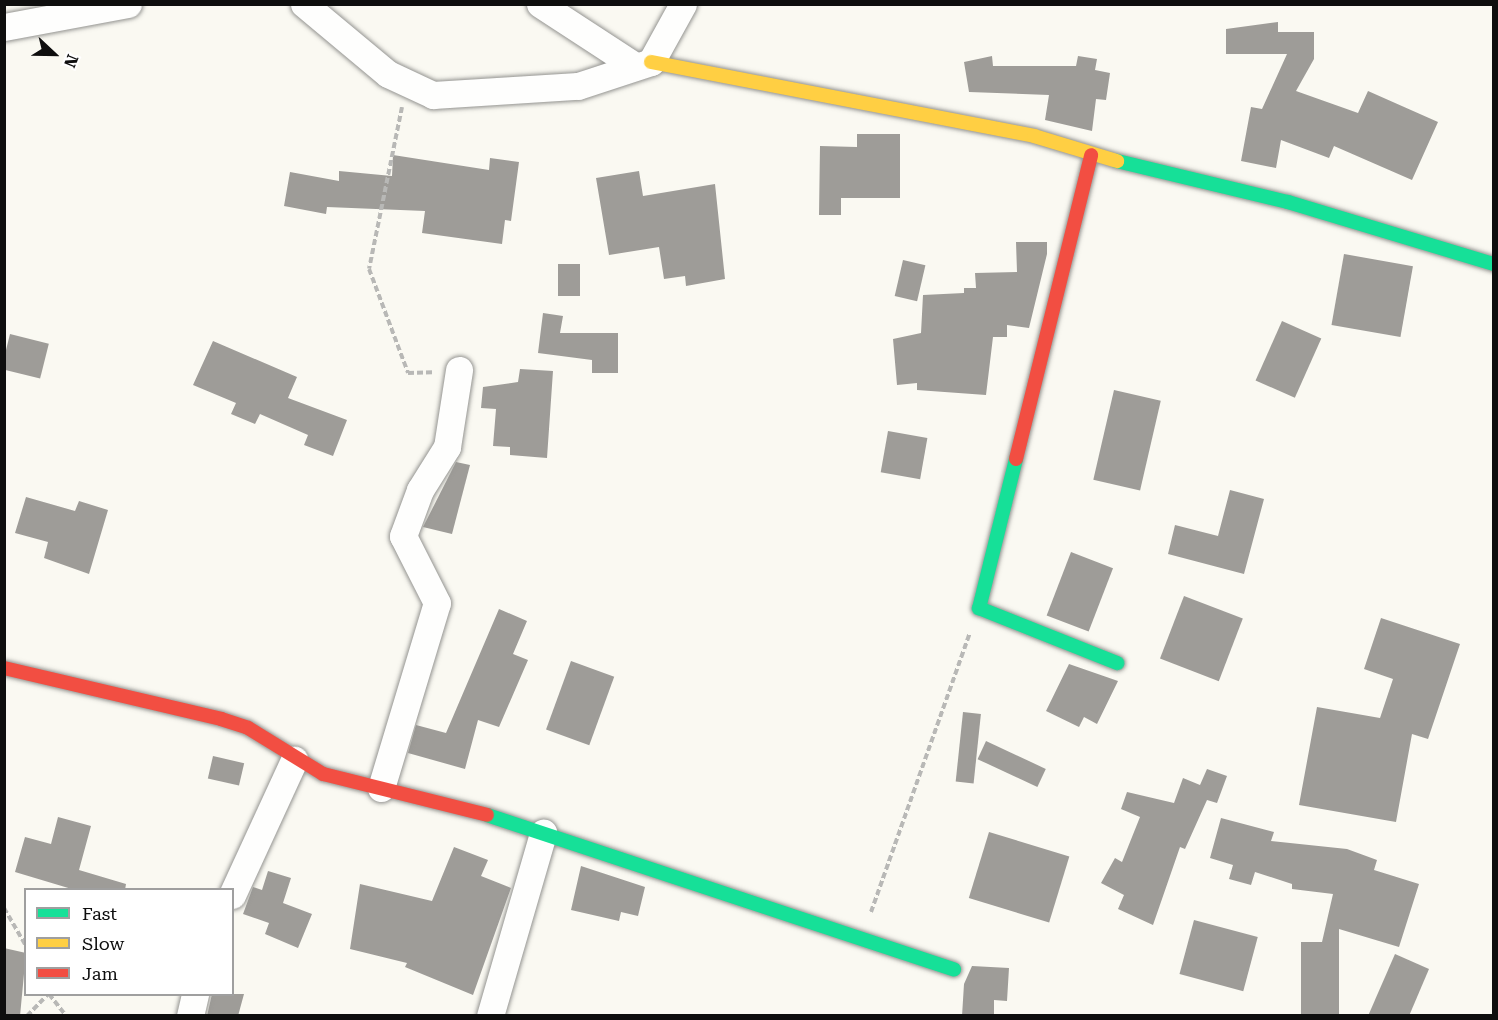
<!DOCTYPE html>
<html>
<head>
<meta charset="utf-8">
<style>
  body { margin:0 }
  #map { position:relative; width:1498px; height:1020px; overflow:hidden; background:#faf9f2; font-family:"Roboto Serif",serif }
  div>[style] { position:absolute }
  .building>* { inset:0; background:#9e9c98; transform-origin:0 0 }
  .path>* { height:4px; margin-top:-2px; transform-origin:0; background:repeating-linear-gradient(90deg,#b8b8b6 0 6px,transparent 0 9px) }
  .roads { filter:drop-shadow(0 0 2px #949491) drop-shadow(0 0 2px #949491) }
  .street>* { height:27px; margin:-13.5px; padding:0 13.5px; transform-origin:13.5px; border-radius:13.5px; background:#fefefd }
  .fast>* { height:14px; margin:-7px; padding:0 7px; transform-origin:7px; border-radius:7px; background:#16e098 }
  .slow>* { height:14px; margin:-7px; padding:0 7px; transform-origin:7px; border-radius:7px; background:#ffcf43 }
  .jam>* { height:14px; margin:-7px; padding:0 7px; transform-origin:7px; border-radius:7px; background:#f24e42 }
  span { translate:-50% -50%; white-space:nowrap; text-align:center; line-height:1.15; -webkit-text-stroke:6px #fff; paint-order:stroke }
  .frame { position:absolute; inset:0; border:6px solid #0e0e0e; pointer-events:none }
  .legend { position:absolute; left:24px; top:888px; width:210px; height:108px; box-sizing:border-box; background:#fff; border:2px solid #9f9f9f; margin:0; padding:8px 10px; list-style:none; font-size:18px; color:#0e0e0e }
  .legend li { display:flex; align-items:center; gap:12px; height:30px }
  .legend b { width:30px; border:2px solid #9f9f9f }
  .north { position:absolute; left:24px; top:24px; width:60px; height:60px; -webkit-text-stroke:4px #fff; paint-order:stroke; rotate:112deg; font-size:16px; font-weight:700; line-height:24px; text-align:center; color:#0e0e0e }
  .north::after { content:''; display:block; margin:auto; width:21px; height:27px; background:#0e0e0e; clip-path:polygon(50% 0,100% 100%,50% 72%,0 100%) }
</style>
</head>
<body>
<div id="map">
  <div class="building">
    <i style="clip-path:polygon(1278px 22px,1278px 32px,1314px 32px,1314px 59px,1296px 91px,1358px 113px,1368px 91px,1438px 122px,1412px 180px,1334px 146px,1329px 158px,1281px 140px,1276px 168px,1241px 161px,1251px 107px,1262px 109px,1287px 54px,1226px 54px,1226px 29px)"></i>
    <i style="clip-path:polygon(992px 56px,993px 66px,1076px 66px,1078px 56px,1097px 59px,1095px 70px,1110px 73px,1106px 100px,1096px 99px,1092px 131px,1045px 120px,1049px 95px,969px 92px,964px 62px)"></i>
    <i style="clip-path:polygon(857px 134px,900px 134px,900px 198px,841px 198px,841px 215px,819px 215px,820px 146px,857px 147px)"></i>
    <i style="clip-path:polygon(393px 155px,489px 170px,490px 158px,519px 162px,511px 221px,505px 220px,502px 244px,422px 233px,425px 211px,327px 207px,326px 214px,284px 206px,290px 172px,339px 181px,339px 171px,392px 176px)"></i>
    <i style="clip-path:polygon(639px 171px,643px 196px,715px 184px,725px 279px,686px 286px,685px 276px,664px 279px,659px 247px,609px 255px,596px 178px)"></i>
    <i style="clip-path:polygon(1016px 242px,1047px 242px,1047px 254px,1029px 328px,1007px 325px,1007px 337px,993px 337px,986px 395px,917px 390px,917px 383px,897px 385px,893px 339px,921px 333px,923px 295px,964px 293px,964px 288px,976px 288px,975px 273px,1017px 272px)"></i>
    <i style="left:1344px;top:254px;width:70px;height:72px;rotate:10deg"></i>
    <i style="left:903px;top:260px;width:23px;height:37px;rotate:13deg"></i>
    <i style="left:558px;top:264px;width:22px;height:32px"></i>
    <i style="clip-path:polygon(543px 313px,563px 316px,560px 333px,618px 333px,618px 373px,592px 373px,592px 360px,538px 353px)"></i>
    <i style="left:1282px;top:321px;width:43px;height:65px;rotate:24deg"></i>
    <i style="left:10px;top:334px;width:40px;height:36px;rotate:14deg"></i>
    <i style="clip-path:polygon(213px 341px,297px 377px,288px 398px,347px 420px,333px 456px,304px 445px,308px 435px,260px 414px,255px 424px,231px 414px,236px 403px,193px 385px)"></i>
    <i style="clip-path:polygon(520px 369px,553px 371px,547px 458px,510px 455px,510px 447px,493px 446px,496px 409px,481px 408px,483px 387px,518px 382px)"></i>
    <i style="left:1114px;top:390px;width:48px;height:92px;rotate:13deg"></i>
    <i style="left:888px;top:431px;width:40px;height:42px;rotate:10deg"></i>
    <i style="clip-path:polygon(456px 462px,470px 465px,452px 534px,423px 527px)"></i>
    <i style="clip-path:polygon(1230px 490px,1264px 499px,1244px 574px,1168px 554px,1175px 525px,1218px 536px)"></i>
    <i style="clip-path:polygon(26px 497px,75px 511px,79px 501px,108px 510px,89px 574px,44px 558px,48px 542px,15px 533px)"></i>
    <i style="left:1071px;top:552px;width:45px;height:68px;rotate:21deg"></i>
    <i style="left:1184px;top:596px;width:63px;height:67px;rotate:21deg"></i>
    <i style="clip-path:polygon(499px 609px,527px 621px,513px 654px,528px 660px,499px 727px,478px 720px,465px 769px,408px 753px,416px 725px,446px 733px)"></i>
    <i style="clip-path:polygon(1381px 618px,1460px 644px,1428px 739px,1412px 734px,1396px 822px,1299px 805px,1317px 707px,1380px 718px,1393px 679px,1364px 669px)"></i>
    <i style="left:571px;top:661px;width:46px;height:73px;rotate:20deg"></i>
    <i style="clip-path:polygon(1069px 664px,1118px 681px,1097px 724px,1084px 717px,1079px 727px,1046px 711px)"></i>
    <i style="left:963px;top:712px;width:18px;height:70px;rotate:6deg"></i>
    <i style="left:986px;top:741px;width:66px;height:20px;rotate:25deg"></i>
    <i style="left:213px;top:756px;width:32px;height:23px;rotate:13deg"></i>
    <i style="clip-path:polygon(1207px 769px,1227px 776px,1217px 803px,1207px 800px,1185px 849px,1180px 847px,1153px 925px,1118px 909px,1124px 895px,1101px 883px,1115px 858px,1122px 862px,1140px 817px,1121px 809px,1127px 792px,1174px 803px,1183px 778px,1200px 785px)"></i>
    <i style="clip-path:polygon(58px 817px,91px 826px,79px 870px,126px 884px,125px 890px,75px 890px,15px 872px,25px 837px,51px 844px)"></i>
    <i style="clip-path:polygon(1221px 818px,1274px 832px,1271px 841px,1347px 849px,1377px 860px,1374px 870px,1419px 884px,1399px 947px,1339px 929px,1339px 1016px,1301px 1016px,1301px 942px,1322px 942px,1333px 894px,1292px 889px,1292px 884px,1255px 872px,1251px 885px,1229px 879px,1233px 865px,1210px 858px)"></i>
    <i style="left:989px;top:832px;width:84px;height:69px;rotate:17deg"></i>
    <i style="clip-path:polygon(454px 847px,488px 860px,481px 876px,511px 888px,473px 995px,405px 967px,407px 963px,350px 949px,360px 884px,432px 901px)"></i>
    <i style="clip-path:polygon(581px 866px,645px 887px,638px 916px,621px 912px,619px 921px,571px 910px)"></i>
    <i style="clip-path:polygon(268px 871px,291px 878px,283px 903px,312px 914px,298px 948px,265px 934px,269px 923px,243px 914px,253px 887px,262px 890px)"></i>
    <i style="left:1194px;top:920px;width:66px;height:56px;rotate:15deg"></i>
    <i style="clip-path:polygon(4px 948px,26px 953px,20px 1016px,4px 1016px)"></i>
    <i style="clip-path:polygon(1395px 954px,1429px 969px,1409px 1016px,1368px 1016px)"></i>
    <i style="clip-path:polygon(972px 966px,1009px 968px,1007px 1001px,994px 1000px,994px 1016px,962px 1016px,964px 984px)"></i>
    <i style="clip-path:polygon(212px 994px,244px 994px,238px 1016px,207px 1016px)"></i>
  </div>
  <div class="path">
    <i style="left:402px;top:107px;width:165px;rotate:101.5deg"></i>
    <i style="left:369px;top:269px;width:111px;rotate:69.4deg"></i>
    <i style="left:408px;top:373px;width:25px;rotate:-2deg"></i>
    <i style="left:4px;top:908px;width:44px;rotate:59.9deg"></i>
    <i style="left:871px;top:912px;width:296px;rotate:-70.5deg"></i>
    <i style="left:49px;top:994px;width:28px;rotate:52deg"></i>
    <i style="left:27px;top:1016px;width:30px;rotate:-46deg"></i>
  </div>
  <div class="roads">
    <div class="street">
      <i style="left:304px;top:4px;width:109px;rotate:39.8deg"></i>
      <i style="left:388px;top:74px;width:50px;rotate:25deg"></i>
      <i style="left:433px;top:95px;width:145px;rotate:-3.6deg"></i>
      <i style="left:578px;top:86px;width:77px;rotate:-18.2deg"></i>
      <i style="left:651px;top:62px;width:66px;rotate:-61.1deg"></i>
      <i style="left:540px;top:4px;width:113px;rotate:33.1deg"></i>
      <i style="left:4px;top:27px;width:126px;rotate:-10.5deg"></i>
      <i style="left:381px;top:788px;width:193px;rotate:-73.2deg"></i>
      <i style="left:437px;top:603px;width:75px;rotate:-116.9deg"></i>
      <i style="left:403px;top:536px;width:49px;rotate:-69.7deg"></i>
      <i style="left:420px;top:490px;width:51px;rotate:-57.9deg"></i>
      <i style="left:447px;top:447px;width:78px;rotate:-81.1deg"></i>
      <i style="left:232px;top:895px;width:149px;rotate:-65.3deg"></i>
      <i style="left:190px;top:1016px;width:23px;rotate:-77deg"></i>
      <i style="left:490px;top:1016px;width:191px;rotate:-73.8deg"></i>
    </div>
    <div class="fast">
      <i style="left:1117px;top:161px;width:176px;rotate:13.5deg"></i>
      <i style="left:1288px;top:202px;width:215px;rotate:16.8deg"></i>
      <i style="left:1016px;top:459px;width:154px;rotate:103.9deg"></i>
      <i style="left:979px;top:608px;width:149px;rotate:21.7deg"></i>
      <i style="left:487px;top:815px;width:492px;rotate:18.3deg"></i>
    </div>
    <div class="slow">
      <i style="left:651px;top:62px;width:390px;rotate:10.9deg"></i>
      <i style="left:1034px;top:136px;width:87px;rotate:16.8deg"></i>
    </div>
    <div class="jam">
      <i style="left:1016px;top:459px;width:313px;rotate:-76.1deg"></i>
      <i style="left:4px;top:668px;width:223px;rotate:13.2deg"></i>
      <i style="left:221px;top:719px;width:28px;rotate:18deg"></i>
      <i style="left:248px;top:728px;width:88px;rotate:31.5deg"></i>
      <i style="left:323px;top:774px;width:169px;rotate:14deg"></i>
    </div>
  </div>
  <div class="frame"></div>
  <ul class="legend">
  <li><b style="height:8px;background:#16e098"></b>Fast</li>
  <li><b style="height:8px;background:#ffcf43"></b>Slow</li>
  <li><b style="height:8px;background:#f24e42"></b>Jam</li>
  </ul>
  <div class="north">N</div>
</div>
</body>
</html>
